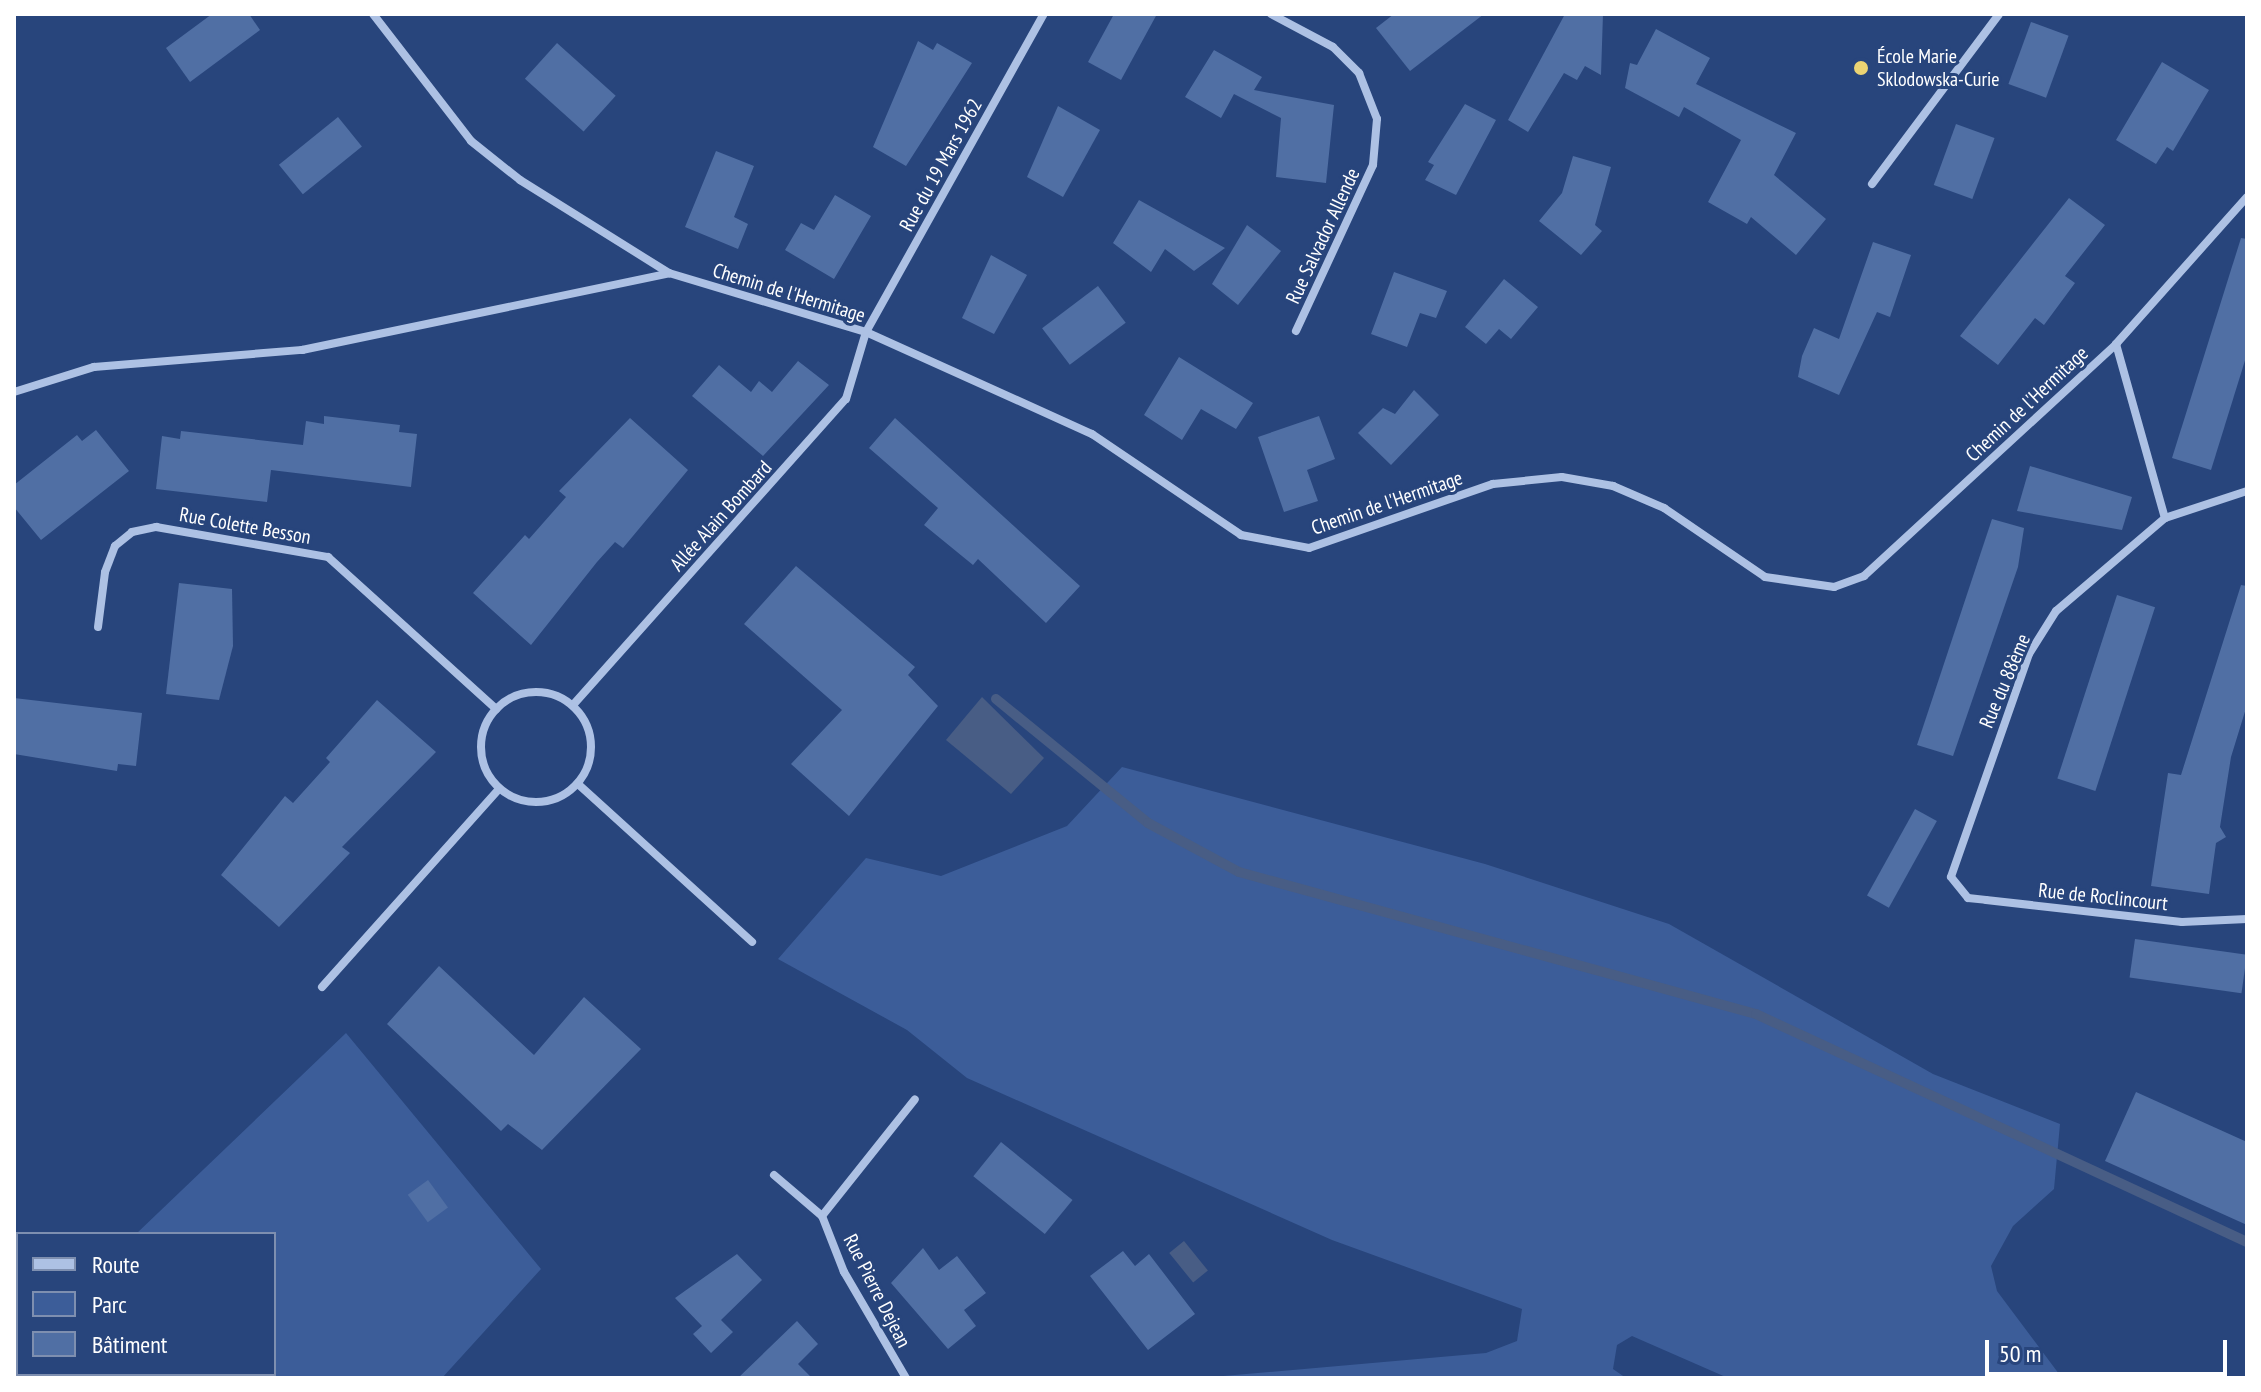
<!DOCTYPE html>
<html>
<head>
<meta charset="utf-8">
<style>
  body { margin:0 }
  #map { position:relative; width:2261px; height:1392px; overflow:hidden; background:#28457c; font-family:"PT Sans Narrow",sans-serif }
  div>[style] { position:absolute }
  .green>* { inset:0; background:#3c5d99 }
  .water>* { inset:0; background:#485d85; transform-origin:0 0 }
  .stream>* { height:10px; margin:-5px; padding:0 5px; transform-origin:5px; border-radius:5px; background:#485d85 }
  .building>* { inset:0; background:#506fa4; transform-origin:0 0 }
  .minor>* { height:8px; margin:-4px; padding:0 4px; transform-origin:4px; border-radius:4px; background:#adc1e4 }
  .minor>.ring { margin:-4px; padding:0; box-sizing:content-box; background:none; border:8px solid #adc1e4; border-radius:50% }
  .dots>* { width:22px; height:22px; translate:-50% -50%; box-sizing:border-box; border:4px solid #28457c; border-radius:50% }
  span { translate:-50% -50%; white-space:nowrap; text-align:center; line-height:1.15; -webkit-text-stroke:6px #28457c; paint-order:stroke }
  .poi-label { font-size:20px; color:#fff }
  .left { translate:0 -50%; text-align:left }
  .street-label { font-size:20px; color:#fff }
  .frame { position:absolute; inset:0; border:16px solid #fff; pointer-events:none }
  .legend { position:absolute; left:16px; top:1232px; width:260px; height:144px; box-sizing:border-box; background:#28457c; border:2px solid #7e8fb0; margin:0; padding:10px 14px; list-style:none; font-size:24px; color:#fff }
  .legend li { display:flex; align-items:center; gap:16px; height:40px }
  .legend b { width:40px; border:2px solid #7e8fb0 }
  .scale { position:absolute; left:1985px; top:1340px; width:242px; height:36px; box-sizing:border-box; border:4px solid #fff; border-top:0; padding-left:10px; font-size:24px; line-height:28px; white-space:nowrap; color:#fff; -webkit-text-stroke:6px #28457c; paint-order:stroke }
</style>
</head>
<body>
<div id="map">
  <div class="green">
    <i style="clip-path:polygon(1122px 767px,1485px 864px,1669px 924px,1933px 1074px,2060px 1124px,2054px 1189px,2013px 1226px,1991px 1266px,1997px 1291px,2062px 1378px,1728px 1378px,1632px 1336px,1617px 1345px,1613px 1369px,1626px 1378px,1200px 1378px,1486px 1353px,1517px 1341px,1522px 1309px,1332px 1240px,967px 1078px,907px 1030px,778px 959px,866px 858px,941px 876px,1067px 826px)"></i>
    <i style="clip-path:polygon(346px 1033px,541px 1269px,442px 1378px,14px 1378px,18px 1355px,18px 1374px,274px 1374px,274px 1234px,136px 1234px)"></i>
  </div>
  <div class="water">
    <i style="clip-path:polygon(982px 697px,1044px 758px,1011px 794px,946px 740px)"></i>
    <i style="left:1184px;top:1241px;width:38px;height:19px;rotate:51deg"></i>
  </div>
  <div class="stream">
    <i style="left:996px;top:699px;width:196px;rotate:39.2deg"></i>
    <i style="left:1148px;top:823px;width:103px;rotate:28.3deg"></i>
    <i style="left:1239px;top:872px;width:536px;rotate:15.36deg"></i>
    <i style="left:1756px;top:1014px;width:541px;rotate:24.91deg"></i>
  </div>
  <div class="building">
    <i style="clip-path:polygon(212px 14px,249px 14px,260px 30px,190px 82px,166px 48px)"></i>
    <i style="clip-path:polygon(1114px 14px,1157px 14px,1121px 80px,1088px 62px)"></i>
    <i style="clip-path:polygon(1394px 14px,1484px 14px,1410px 71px,1376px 28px)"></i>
    <i style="clip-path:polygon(1565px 14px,1603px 14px,1601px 75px,1585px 66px,1577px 80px,1564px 73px,1528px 132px,1508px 120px)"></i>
    <i style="left:2031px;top:22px;width:40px;height:66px;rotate:20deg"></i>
    <i style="clip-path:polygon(1656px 29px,1710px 58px,1696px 84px,1796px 133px,1774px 175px,1826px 219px,1796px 255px,1751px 217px,1747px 224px,1708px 202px,1741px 140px,1684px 107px,1679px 117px,1625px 88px,1630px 63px,1637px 65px)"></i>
    <i style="clip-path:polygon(918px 41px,933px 50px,937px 43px,972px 63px,906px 166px,873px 147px)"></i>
    <i style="left:557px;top:43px;width:79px;height:48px;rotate:42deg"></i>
    <i style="clip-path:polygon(1214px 50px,1262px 77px,1254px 90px,1334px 105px,1326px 183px,1276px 177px,1281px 118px,1234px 94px,1221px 118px,1185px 97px)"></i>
    <i style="clip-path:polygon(2162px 62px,2209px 90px,2173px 151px,2167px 147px,2156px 164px,2116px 140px)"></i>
    <i style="clip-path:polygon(1465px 104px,1496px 120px,1456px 195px,1425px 180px,1434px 165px,1428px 162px)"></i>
    <i style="clip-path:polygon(1058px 106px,1100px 130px,1063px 197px,1027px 177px)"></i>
    <i style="left:338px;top:117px;width:38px;height:76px;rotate:51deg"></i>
    <i style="left:1956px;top:124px;width:41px;height:65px;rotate:20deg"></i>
    <i style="clip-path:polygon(716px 151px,754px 166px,734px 217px,748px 224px,738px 249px,685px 227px)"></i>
    <i style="clip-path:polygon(1573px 156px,1611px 167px,1595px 225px,1602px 231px,1581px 255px,1539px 221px,1562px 193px)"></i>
    <i style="clip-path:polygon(835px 195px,871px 216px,834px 279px,785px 250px,801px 223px,814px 230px)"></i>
    <i style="clip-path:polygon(2069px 198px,2105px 225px,2065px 276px,2075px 283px,2044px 325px,2035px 318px,1998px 365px,1960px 336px)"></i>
    <i style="clip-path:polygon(1139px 200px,1225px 248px,1194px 271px,1165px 249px,1151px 272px,1113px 243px)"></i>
    <i style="clip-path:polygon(1247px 225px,1281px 251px,1238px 305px,1212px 284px)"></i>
    <i style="clip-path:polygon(2241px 238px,2247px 239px,2247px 354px,2211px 470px,2172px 458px)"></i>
    <i style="clip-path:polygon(1873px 242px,1911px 255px,1890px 317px,1877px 312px,1839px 395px,1798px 377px,1802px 356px,1814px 328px,1839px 339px)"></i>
    <i style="clip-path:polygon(991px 255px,1027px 275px,994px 334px,962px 318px)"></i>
    <i style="clip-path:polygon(1394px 272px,1447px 291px,1436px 318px,1420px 313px,1407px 347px,1371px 334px)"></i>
    <i style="clip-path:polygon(1504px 279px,1538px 307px,1511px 339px,1499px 329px,1486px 344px,1465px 327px)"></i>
    <i style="left:1098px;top:286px;width:46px;height:70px;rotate:53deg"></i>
    <i style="clip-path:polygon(1179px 357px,1253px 403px,1236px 429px,1201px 409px,1182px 440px,1144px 415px)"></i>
    <i style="clip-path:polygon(798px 361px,829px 385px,763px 456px,692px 396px,719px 365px,751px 392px,759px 381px,772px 392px)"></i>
    <i style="clip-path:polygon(1414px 390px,1439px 415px,1391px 465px,1358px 433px,1383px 408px,1395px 414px)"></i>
    <i style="clip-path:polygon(324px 416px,400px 425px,399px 432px,417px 434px,411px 487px,271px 470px,267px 502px,156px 489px,162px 436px,180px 439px,181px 431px,303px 445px,306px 421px,324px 424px)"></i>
    <i style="clip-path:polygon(1319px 416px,1335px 459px,1307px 470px,1318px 501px,1284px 512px,1258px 437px)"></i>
    <i style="clip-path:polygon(630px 418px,688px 470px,623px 548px,615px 542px,597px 562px,531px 645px,473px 593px,525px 535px,529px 539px,566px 497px,559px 491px)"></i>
    <i style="clip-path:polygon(895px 418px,1080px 586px,1046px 623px,978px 559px,973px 565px,924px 525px,938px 508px,869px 448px)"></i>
    <i style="clip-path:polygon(96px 430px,129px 471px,41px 540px,14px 507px,14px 485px,77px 435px,82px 441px)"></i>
    <i style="clip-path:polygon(2030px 466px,2132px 497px,2122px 530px,2017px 511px)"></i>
    <i style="clip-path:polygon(1992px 519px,2024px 528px,2018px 567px,1953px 756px,1917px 745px)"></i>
    <i style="clip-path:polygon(796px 566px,915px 667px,908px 675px,938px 706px,849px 816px,791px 764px,842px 710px,744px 624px)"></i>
    <i style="clip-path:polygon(179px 583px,232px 589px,233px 646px,219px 700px,166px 694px)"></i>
    <i style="clip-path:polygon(2241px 585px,2247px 586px,2247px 705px,2231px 757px,2220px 827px,2226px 837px,2216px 843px,2209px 894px,2151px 886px,2168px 773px,2181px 775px)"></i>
    <i style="left:2117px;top:595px;width:40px;height:193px;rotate:18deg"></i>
    <i style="clip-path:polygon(14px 698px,142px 713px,136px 766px,118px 764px,117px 771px,14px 754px)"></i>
    <i style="clip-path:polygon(377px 700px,436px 752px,342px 847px,350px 853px,279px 927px,221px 875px,285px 796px,293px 803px,330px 762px,326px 758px)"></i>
    <i style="left:1915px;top:809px;width:25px;height:99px;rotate:29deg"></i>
    <i style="left:2135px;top:939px;width:113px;height:39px;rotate:8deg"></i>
    <i style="clip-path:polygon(439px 966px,534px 1055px,584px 997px,641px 1049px,542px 1150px,508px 1124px,501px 1131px,387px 1024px)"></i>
    <i style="clip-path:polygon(2136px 1092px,2247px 1142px,2247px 1225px,2105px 1161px)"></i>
    <i style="left:1001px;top:1142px;width:92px;height:44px;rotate:39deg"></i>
    <i style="left:428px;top:1180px;width:34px;height:25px;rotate:54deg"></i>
    <i style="clip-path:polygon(923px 1248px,939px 1270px,957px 1256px,986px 1293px,964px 1310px,976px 1326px,948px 1349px,891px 1283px)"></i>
    <i style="clip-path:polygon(1123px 1251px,1135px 1266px,1149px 1254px,1195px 1314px,1148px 1350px,1090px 1276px)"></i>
    <i style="clip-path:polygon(737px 1254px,762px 1280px,721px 1320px,733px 1332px,711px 1353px,693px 1334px,702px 1326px,675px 1298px)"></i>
    <i style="clip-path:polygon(797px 1321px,818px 1344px,798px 1364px,812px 1378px,738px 1378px)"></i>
  </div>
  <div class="minor">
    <i style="left:373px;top:14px;width:160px;rotate:52.3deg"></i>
    <i style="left:471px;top:141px;width:63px;rotate:38.5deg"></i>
    <i style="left:520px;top:180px;width:176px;rotate:32deg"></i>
    <i style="left:669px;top:273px;width:206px;rotate:16.7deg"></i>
    <i style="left:866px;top:332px;width:248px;rotate:24.3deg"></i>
    <i style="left:1092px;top:434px;width:180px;rotate:34.1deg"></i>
    <i style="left:1241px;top:535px;width:69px;rotate:10.8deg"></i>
    <i style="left:1309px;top:548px;width:195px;rotate:-19.2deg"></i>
    <i style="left:1493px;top:484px;width:69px;rotate:-5.8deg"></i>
    <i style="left:1562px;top:477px;width:52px;rotate:10deg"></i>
    <i style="left:1613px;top:486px;width:56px;rotate:23.3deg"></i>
    <i style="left:1664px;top:508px;width:122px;rotate:34.3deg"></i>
    <i style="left:1765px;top:577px;width:70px;rotate:8.2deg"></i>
    <i style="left:1834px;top:587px;width:32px;rotate:-20deg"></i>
    <i style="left:1864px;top:576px;width:343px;rotate:-42.6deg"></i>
    <i style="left:2116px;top:344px;width:197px;rotate:-48.3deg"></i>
    <i style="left:1271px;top:14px;width:70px;rotate:28deg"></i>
    <i style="left:1333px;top:47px;width:37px;rotate:45deg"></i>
    <i style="left:1359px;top:73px;width:49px;rotate:68.6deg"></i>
    <i style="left:1377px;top:119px;width:46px;rotate:95deg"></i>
    <i style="left:1373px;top:165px;width:183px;rotate:114.9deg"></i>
    <i style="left:1872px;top:184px;width:212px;rotate:-53.2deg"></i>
    <i style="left:2116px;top:344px;width:181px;rotate:74.3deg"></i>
    <i style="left:14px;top:392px;width:84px;rotate:-17.4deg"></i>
    <i style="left:94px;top:367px;width:209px;rotate:-4.7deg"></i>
    <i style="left:302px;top:350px;width:375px;rotate:-11.8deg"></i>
    <i style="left:2247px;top:491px;width:86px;rotate:161.8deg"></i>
    <i style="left:2165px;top:518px;width:143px;rotate:139.5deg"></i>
    <i style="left:2056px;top:611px;width:51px;rotate:122.1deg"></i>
    <i style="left:2029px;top:654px;width:236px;rotate:109.3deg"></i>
    <i style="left:1951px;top:877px;width:27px;rotate:51deg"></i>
    <i style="left:1968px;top:898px;width:18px;rotate:6deg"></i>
    <i style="left:1986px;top:900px;width:197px;rotate:6.4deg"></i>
    <i style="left:2182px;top:922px;width:65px;rotate:-2.6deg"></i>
    <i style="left:98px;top:627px;width:55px;rotate:-82.7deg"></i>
    <i style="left:105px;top:572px;width:28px;rotate:-69deg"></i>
    <i style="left:115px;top:546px;width:22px;rotate:-39deg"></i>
    <i style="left:132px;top:532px;width:25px;rotate:-12deg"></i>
    <i style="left:156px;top:527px;width:175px;rotate:9.9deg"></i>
    <i style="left:328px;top:557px;width:227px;rotate:42.1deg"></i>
    <i class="ring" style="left:481px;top:692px;width:102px;height:102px"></i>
    <i style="left:573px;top:705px;width:410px;rotate:-48.3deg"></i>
    <i style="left:846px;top:399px;width:70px;rotate:-73.4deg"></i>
    <i style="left:866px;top:332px;width:364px;rotate:-60.8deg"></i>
    <i style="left:578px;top:784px;width:235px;rotate:42.2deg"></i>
    <i style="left:322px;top:987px;width:266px;rotate:-48.2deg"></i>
    <i style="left:774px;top:1175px;width:63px;rotate:40.5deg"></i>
    <i style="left:906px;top:1378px;width:123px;rotate:-120.3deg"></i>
    <i style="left:844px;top:1272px;width:60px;rotate:-111.4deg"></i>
    <i style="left:822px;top:1216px;width:149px;rotate:-51.5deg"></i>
  </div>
  <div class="dots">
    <i style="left:1861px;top:68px;background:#ebd373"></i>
  </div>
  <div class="poi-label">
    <span class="left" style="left:1877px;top:68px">École Marie<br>Sklodowska-Curie</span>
  </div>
  <div class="street-label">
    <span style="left:941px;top:165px;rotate:-61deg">Rue du 19 Mars 1962</span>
    <span style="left:1323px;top:236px;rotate:-65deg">Rue Salvador Allende</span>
    <span style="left:789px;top:293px;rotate:17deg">Chemin de l'Hermitage</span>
    <span style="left:2027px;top:404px;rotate:-43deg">Chemin de l'Hermitage</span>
    <span style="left:1387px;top:503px;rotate:-19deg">Chemin de l'Hermitage</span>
    <span style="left:721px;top:516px;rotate:-48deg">Allée Alain Bombard</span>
    <span style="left:245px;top:526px;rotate:10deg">Rue Colette Besson</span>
    <span style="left:2005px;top:681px;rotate:-67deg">Rue du 88ème</span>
    <span style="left:2103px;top:897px;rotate:6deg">Rue de Roclincourt</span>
    <span style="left:877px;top:1291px;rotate:63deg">Rue Pierre Dejean</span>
  </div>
  <div class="frame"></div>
  <ul class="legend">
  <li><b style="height:10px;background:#adc1e4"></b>Route</li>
  <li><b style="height:22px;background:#3c5d99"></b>Parc</li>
  <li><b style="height:22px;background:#506fa4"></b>Bâtiment</li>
  </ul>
  <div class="scale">50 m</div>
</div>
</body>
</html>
